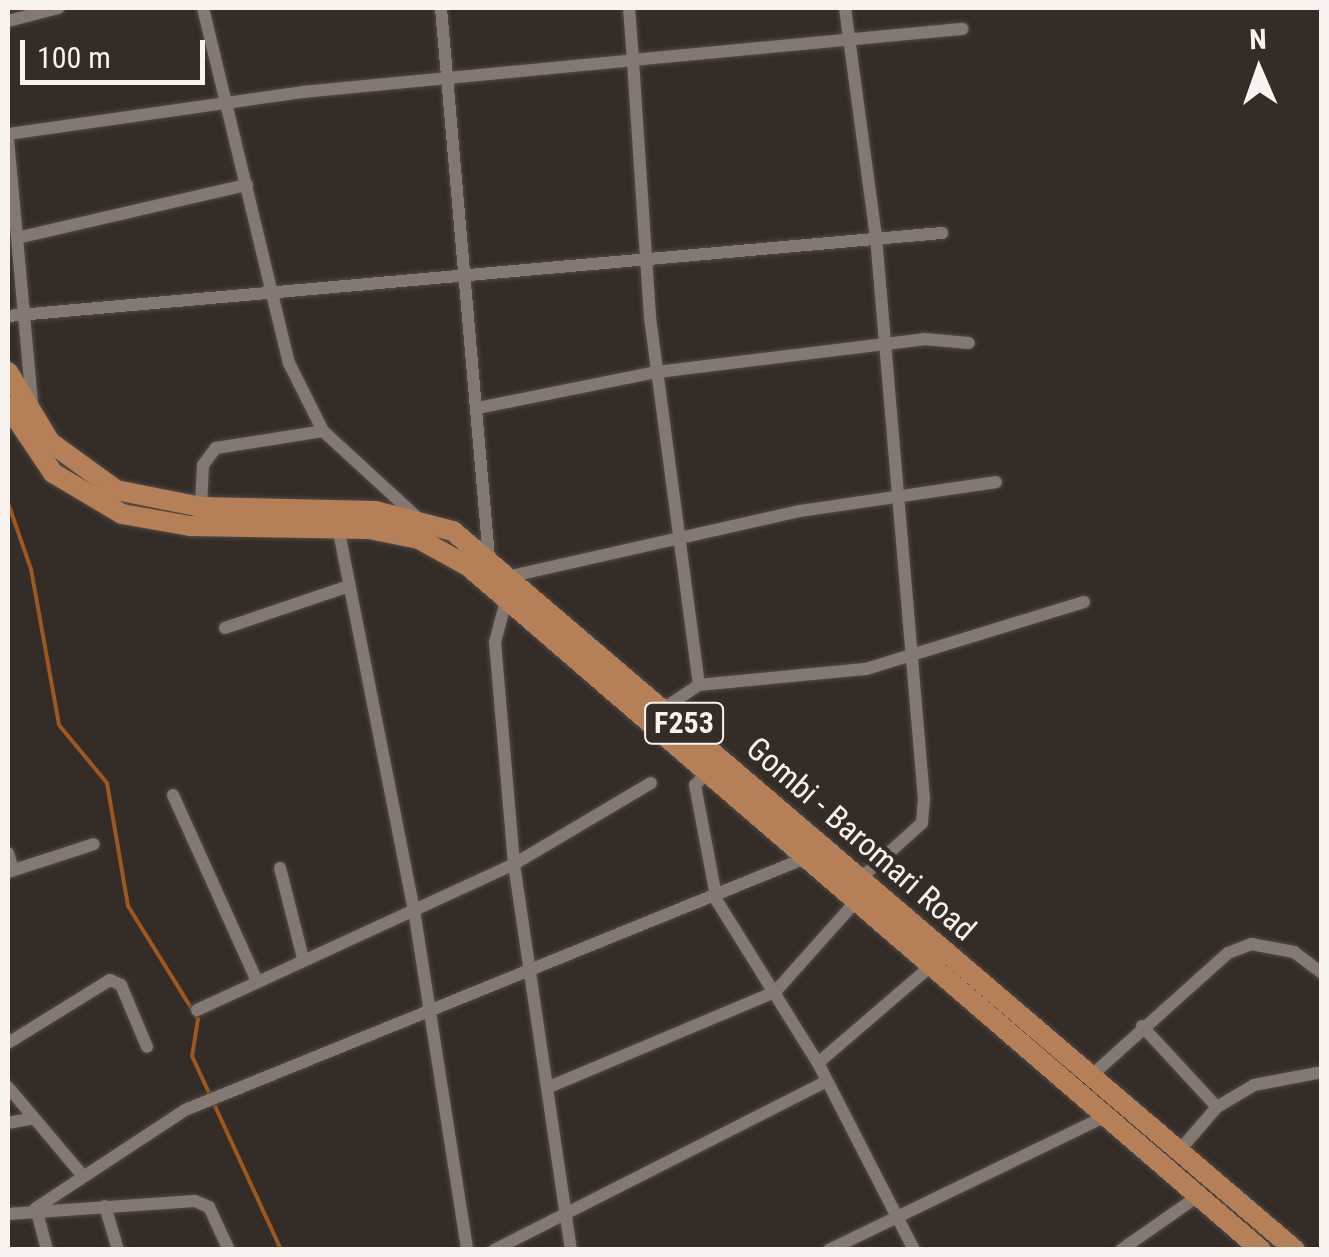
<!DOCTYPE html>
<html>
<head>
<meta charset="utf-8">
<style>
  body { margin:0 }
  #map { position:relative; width:1329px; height:1257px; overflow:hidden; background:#342c26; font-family:"Roboto Condensed",sans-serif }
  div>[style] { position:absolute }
  .stream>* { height:4px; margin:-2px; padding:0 2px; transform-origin:2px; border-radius:2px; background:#9d581f }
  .roads { filter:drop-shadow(0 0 2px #514a45) drop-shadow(0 0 2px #514a45) }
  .street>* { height:12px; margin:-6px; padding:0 6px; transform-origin:6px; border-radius:6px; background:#837972 }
  .primary>* { height:20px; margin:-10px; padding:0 10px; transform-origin:10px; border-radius:10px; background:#b58057 }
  span { translate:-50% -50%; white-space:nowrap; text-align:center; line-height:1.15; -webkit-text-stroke:9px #342c26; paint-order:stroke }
  .shield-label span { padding:2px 8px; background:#342c26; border:2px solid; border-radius:8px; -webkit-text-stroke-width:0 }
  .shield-label { font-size:30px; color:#f9f3f0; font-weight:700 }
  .street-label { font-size:32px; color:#f9f3f0 }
  .frame { position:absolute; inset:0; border:10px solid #f9f3f0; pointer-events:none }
  .north { position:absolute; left:1209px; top:20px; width:100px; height:100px; -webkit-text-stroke:8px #342c26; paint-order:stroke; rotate:358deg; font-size:28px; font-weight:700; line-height:40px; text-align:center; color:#f9f3f0 }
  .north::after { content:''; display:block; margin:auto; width:35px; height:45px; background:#f9f3f0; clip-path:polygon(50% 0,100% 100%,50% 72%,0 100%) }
  .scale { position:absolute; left:20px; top:40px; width:185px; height:45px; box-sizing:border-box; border:5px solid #f9f3f0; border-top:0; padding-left:12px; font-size:30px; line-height:35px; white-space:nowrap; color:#f9f3f0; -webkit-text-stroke:8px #342c26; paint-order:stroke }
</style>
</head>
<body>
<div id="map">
  <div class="stream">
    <i style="left:8px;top:503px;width:70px;rotate:70.8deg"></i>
    <i style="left:31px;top:569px;width:158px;rotate:79.8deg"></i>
    <i style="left:59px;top:725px;width:75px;rotate:50.4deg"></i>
    <i style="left:107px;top:783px;width:125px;rotate:80.3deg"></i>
    <i style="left:128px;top:906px;width:133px;rotate:58.2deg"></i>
    <i style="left:198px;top:1019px;width:37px;rotate:99deg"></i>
    <i style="left:192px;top:1056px;width:43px;rotate:65.2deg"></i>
    <i style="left:214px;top:1104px;width:161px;rotate:65.3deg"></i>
  </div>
  <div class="roads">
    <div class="street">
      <i style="left:203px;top:8px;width:365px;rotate:76.4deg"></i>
      <i style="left:289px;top:363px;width:76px;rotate:63.4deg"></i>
      <i style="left:323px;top:431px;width:127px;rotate:42.5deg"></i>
      <i style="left:441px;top:8px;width:552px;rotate:85.01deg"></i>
      <i style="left:845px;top:8px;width:231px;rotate:82.3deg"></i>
      <i style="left:876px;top:237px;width:564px;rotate:85.12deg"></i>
      <i style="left:924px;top:799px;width:24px;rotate:95deg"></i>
      <i style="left:922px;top:823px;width:82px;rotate:138deg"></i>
      <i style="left:8px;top:21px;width:52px;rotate:-14.6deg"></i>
      <i style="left:8px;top:134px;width:298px;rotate:-8.1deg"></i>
      <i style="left:303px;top:92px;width:332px;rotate:-5.5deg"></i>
      <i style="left:633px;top:60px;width:52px;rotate:-94.4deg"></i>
      <i style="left:8px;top:139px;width:267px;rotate:84.8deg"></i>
      <i style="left:21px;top:237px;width:232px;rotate:-13deg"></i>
      <i style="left:8px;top:316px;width:938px;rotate:-5.08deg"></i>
      <i style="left:478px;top:408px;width:183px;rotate:-11.4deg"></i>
      <i style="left:657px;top:372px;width:269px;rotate:-7deg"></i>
      <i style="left:924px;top:339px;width:45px;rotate:5.1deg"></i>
      <i style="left:201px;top:507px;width:42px;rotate:-87.3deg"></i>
      <i style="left:203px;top:465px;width:21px;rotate:-53deg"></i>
      <i style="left:216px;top:448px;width:108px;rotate:-9deg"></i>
      <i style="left:338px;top:527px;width:390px;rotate:78.8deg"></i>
      <i style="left:414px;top:910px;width:344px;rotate:81.1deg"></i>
      <i style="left:511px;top:576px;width:296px;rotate:-12.7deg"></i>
      <i style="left:800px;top:511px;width:198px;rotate:-8.4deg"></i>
      <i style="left:507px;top:597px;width:47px;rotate:104.9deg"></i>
      <i style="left:495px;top:642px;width:223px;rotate:85.1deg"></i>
      <i style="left:514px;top:864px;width:390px;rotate:81.6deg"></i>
      <i style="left:225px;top:628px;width:128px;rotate:-18.7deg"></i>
      <i style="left:699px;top:685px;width:371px;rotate:-97.6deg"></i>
      <i style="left:650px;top:317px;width:258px;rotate:-93.8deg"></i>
      <i style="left:633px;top:60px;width:331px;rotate:-5.4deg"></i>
      <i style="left:666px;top:707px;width:40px;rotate:-34deg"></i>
      <i style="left:699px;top:685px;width:168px;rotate:-5.5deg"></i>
      <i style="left:866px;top:669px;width:228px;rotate:-17.1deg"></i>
      <i style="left:710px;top:770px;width:21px;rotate:135deg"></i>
      <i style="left:695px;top:785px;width:118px;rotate:79.3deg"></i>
      <i style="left:717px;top:901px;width:191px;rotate:58.1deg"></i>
      <i style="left:818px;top:1063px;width:210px;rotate:62.8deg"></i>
      <i style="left:173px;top:795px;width:204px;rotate:65.7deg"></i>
      <i style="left:8px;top:853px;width:17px;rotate:73deg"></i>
      <i style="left:280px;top:868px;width:93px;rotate:75.7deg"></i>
      <i style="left:8px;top:872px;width:90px;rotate:-18deg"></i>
      <i style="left:197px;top:1010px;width:349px;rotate:-24.7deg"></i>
      <i style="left:514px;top:864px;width:159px;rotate:-30.6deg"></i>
      <i style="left:1142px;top:1026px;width:110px;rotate:47.2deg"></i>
      <i style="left:8px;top:1043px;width:120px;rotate:-31.7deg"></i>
      <i style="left:110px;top:980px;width:12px;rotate:24deg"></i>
      <i style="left:121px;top:985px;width:67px;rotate:67.2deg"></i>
      <i style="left:818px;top:1063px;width:150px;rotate:-40.7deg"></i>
      <i style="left:1092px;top:1075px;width:183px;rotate:-41.9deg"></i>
      <i style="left:1228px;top:953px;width:25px;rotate:-21deg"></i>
      <i style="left:1251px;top:944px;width:44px;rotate:10.5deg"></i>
      <i style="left:1294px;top:952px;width:35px;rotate:37deg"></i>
      <i style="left:8px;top:1087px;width:115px;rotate:49.9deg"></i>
      <i style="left:549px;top:1087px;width:245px;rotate:-22.8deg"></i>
      <i style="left:775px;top:992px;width:125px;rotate:-48.3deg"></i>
      <i style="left:8px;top:1123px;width:26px;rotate:-11deg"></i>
      <i style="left:1179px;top:1151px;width:58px;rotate:-49.2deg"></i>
      <i style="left:1217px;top:1107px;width:43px;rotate:-30.7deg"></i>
      <i style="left:1254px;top:1085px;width:69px;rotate:-10.8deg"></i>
      <i style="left:105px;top:1206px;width:46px;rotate:73.5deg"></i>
      <i style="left:36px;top:1208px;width:178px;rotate:-33.3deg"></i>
      <i style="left:185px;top:1110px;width:672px;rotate:-22.1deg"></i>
      <i style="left:36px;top:1208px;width:43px;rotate:75.3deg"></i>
      <i style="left:8px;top:1214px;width:187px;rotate:-4deg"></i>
      <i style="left:195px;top:1201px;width:15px;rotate:23deg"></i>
      <i style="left:209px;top:1207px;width:47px;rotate:65.1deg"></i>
      <i style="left:494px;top:1250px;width:373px;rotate:-26.9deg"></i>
      <i style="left:829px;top:1250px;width:308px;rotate:-25.8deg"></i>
      <i style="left:1121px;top:1250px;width:94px;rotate:-35deg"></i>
    </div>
    <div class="primary">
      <i style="left:8px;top:372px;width:82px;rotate:59deg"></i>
      <i style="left:50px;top:442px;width:82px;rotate:36deg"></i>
      <i style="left:116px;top:490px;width:87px;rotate:11.3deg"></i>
      <i style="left:201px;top:507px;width:174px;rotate:1.3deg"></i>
      <i style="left:375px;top:511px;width:81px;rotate:14.4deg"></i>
      <i style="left:453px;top:531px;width:1107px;rotate:40.49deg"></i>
      <i style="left:8px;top:406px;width:81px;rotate:56.1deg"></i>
      <i style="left:53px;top:473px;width:80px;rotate:30.7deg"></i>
      <i style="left:122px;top:514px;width:69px;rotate:10deg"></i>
      <i style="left:190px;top:526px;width:179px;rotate:1deg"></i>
      <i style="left:369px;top:529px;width:51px;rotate:11.3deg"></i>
      <i style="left:419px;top:539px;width:56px;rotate:28.9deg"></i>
      <i style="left:468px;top:566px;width:1047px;rotate:40.78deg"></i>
    </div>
  </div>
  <div class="shield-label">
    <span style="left:684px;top:723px">F253</span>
  </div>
  <div class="street-label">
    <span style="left:861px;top:839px;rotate:41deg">Gombi - Baromari Road</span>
  </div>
  <div class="frame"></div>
  <div class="north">N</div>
  <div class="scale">100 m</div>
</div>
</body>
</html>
